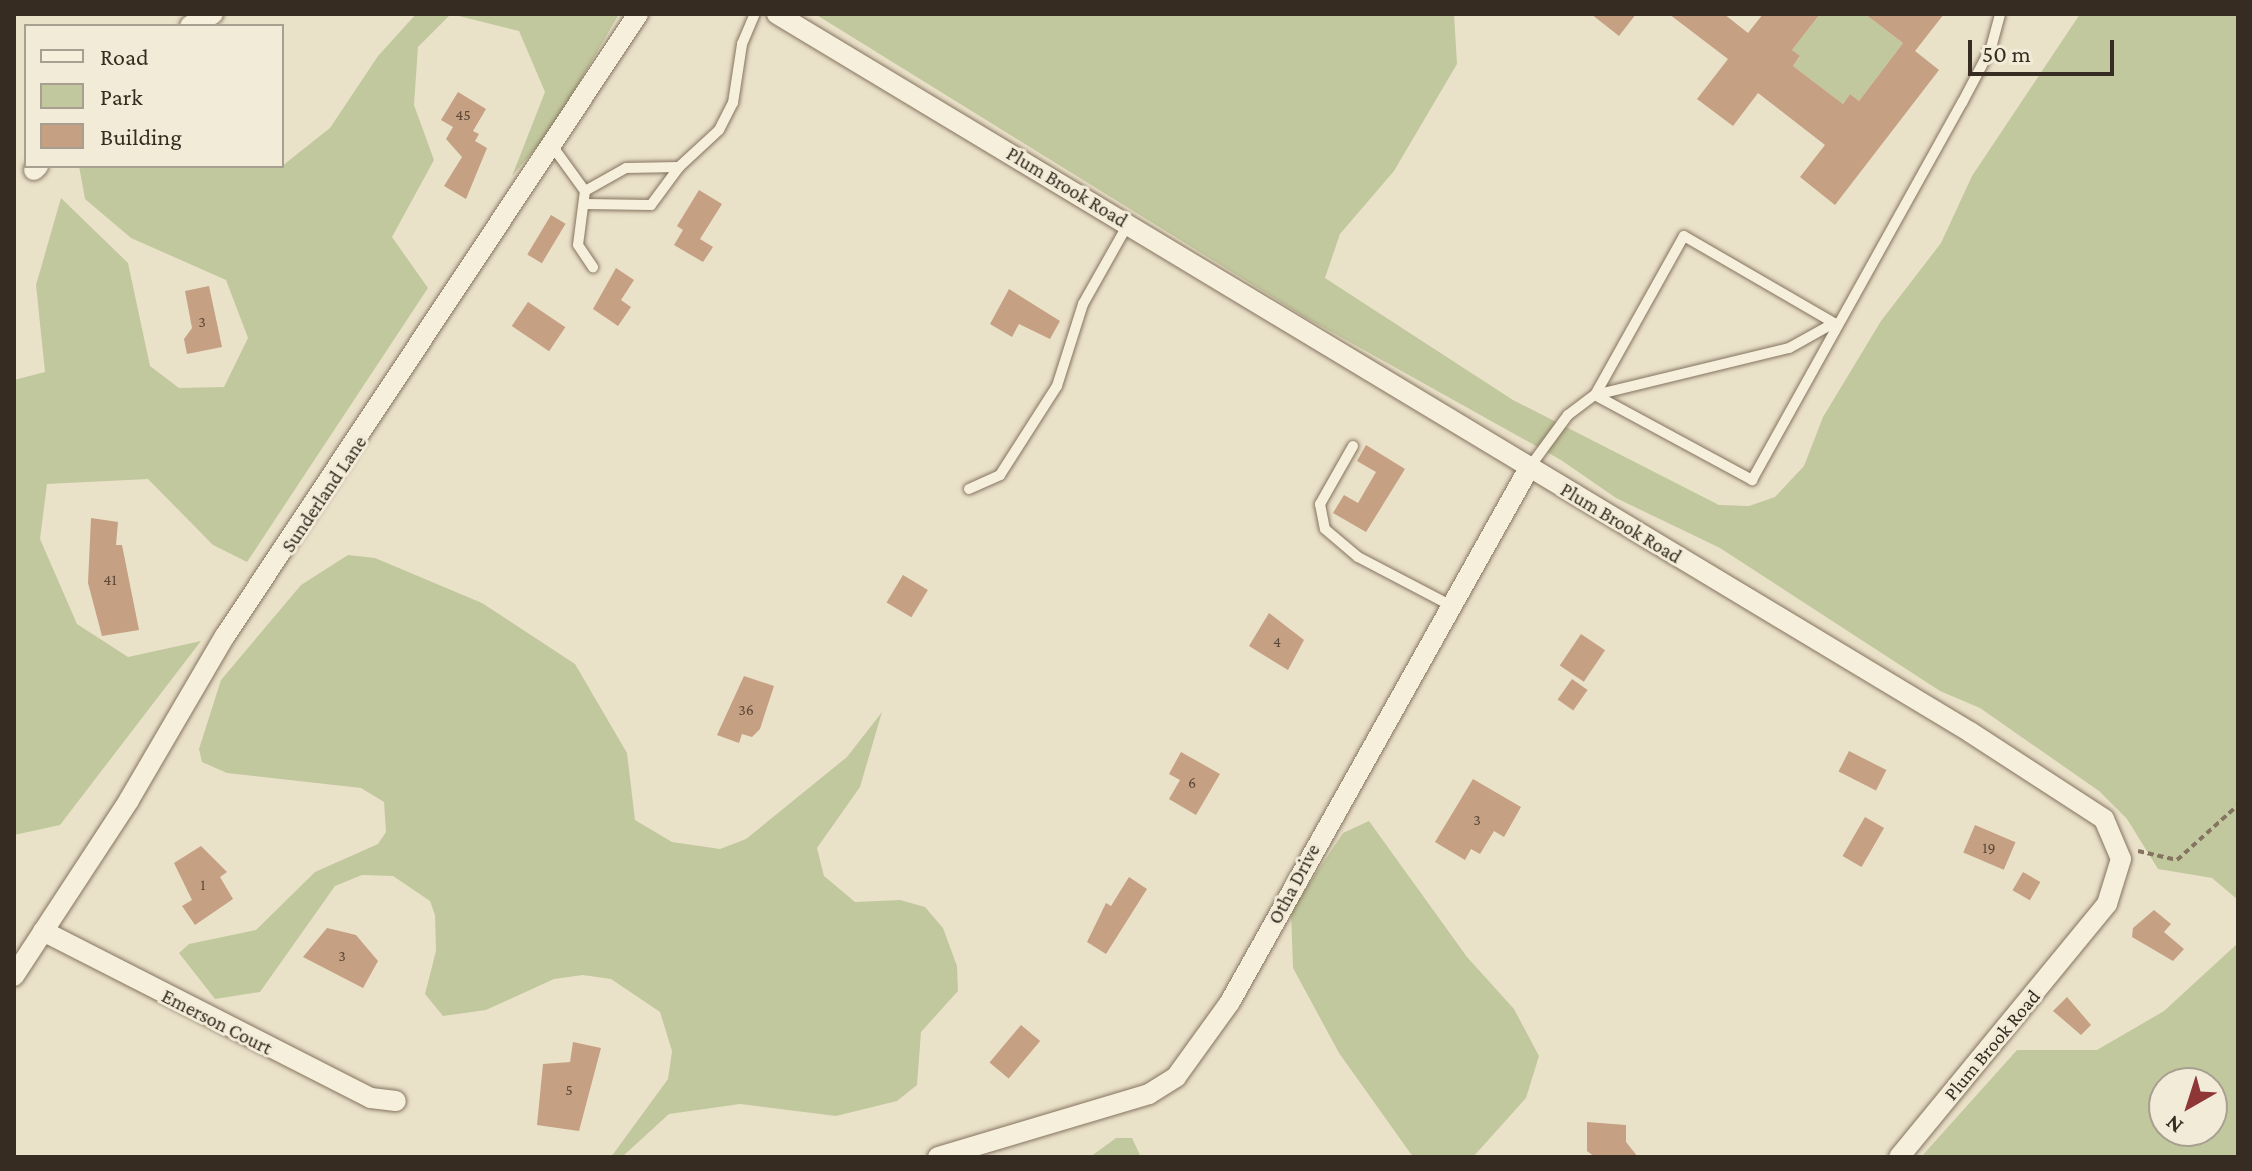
<!DOCTYPE html>
<html>
<head>
<meta charset="utf-8">
<style>
  body { margin:0 }
  #map { position:relative; width:2252px; height:1171px; overflow:hidden; background:#eae1c9; font-family:"Crimson Pro",serif }
  div>[style] { position:absolute }
  .green>* { inset:0; background:#c2c89e }
  .building>* { inset:0; background:#c5a083; transform-origin:0 0 }
  .path>* { height:4px; margin-top:-2px; transform-origin:0; background:repeating-linear-gradient(90deg,#85745f 0 6px,transparent 0 10px) }
  .roads { filter:drop-shadow(0 0 2px #85745f) drop-shadow(0 0 2px #85745f) }
  .lane>* { height:10px; margin:-5px; padding:0 5px; transform-origin:5px; border-radius:5px; background:#f6efdc }
  .street>* { height:20px; margin:-10px; padding:0 10px; transform-origin:10px; border-radius:10px; background:#f6efdc }
  span { translate:-50% -50%; white-space:nowrap; text-align:center; line-height:1.15; -webkit-text-stroke:6px #f2ebd8; paint-order:stroke }
  .number-label { font-size:16px; color:#5a493a }
  .number-label span { -webkit-text-stroke-width:0 }
  .street-label { font-size:20px; color:#372c21 }
  .frame { position:absolute; inset:0; border:16px solid #372c21; pointer-events:none }
  .legend { position:absolute; left:24px; top:24px; width:260px; height:144px; box-sizing:border-box; background:#f2ebd8; border:2px solid #a79f8f; margin:0; padding:10px 14px; list-style:none; font-size:24px; color:#372c21 }
  .legend li { display:flex; align-items:center; gap:16px; height:40px }
  .legend b { width:40px; border:2px solid #a79f8f }
  .north { position:absolute; left:2148px; top:1067px; width:80px; height:80px; box-sizing:border-box; background:#f2ebd8; border:2px solid #a79f8f; border-radius:50%; rotate:219deg; font-size:22px; font-weight:700; line-height:32px; text-align:center; color:#372c21 }
  .north::after { content:''; display:block; margin:auto; width:28px; height:36px; background:#8e3736; clip-path:polygon(50% 0,100% 100%,50% 72%,0 100%) }
  .scale { position:absolute; left:1968px; top:40px; width:146px; height:36px; box-sizing:border-box; border:4px solid #372c21; border-top:0; padding-left:10px; font-size:24px; line-height:28px; white-space:nowrap; color:#372c21; -webkit-text-stroke:6px #f2ebd8; paint-order:stroke }
</style>
</head>
<body>
<div id="map">
  <div class="green">
    <i style="clip-path:polygon(416px 14px,451px 14px,418px 47px,414px 105px,434px 160px,392px 237px,428px 288px,247px 562px,213px 545px,148px 479px,47px 484px,40px 539px,77px 624px,128px 657px,201px 641px,60px 825px,14px 835px,14px 380px,45px 372px,36px 285px,61px 198px,128px 263px,150px 366px,179px 388px,224px 387px,248px 338px,226px 280px,131px 238px,85px 199px,79px 166px,282px 166px,330px 128px,378px 56px)"></i>
    <i style="clip-path:polygon(451px 14px,619px 14px,553px 128px,512px 176px,545px 92px,519px 31px)"></i>
    <i style="clip-path:polygon(815px 14px,1454px 14px,1457px 64px,1394px 171px,1340px 234px,1325px 278px,1513px 400px,1719px 505px,1749px 506px,1775px 497px,1804px 466px,1823px 417px,1881px 321px,1941px 243px,1972px 176px,2080px 14px,2238px 14px,2238px 900px,2212px 878px,2158px 869px,2127px 819px,2099px 791px,1980px 708px,1940px 691px,1720px 548px,1616px 498px,1561px 460px,1303px 316px)"></i>
    <i style="clip-path:polygon(1820px 14px,1865px 14px,1903px 43px,1859px 101px,1850px 94px,1843px 104px,1793px 66px,1800px 57px,1792px 50px)"></i>
    <i style="clip-path:polygon(348px 555px,375px 558px,482px 603px,575px 664px,627px 753px,635px 820px,672px 842px,720px 849px,746px 839px,847px 757px,882px 712px,860px 787px,817px 848px,824px 876px,855px 902px,900px 900px,925px 907px,943px 928px,957px 966px,958px 991px,921px 1032px,917px 1085px,897px 1101px,836px 1116px,740px 1104px,669px 1114px,622px 1157px,611px 1157px,668px 1079px,672px 1051px,660px 1012px,611px 979px,583px 975px,554px 979px,486px 1010px,443px 1016px,425px 994px,436px 951px,435px 915px,430px 901px,393px 876px,362px 875px,335px 886px,260px 992px,215px 999px,179px 953px,189px 944px,256px 930px,315px 872px,378px 844px,386px 832px,384px 802px,361px 788px,227px 773px,202px 762px,199px 749px,221px 680px,301px 585px)"></i>
    <i style="clip-path:polygon(1369px 821px,1467px 957px,1514px 1009px,1539px 1056px,1526px 1098px,1473px 1157px,1413px 1157px,1339px 1053px,1293px 968px,1291px 911px,1343px 833px)"></i>
    <i style="clip-path:polygon(evenodd,2238px 943px,2238px 1157px,1921px 1157px,2017px 1050px,2097px 1050px,2164px 1011px,2238px 943px,2164px 1083px,2212px 1083px,2212px 1131px,2164px 1131px,2164px 1083px)"></i>
    <i style="clip-path:polygon(1116px 1138px,1132px 1138px,1141px 1157px,1090px 1157px)"></i>
  </div>
  <div class="building">
    <i style="clip-path:polygon(1591px 14px,1636px 14px,1619px 36px)"></i>
    <i style="clip-path:polygon(1669px 14px,1724px 14px,1748px 33px,1763px 14px,1820px 14px,1792px 50px,1800px 56px,1793px 66px,1843px 104px,1850px 94px,1859px 101px,1903px 43px,1865px 14px,1944px 14px,1915px 51px,1939px 70px,1835px 205px,1800px 177px,1825px 145px,1758px 93px,1733px 126px,1697px 99px,1728px 59px)"></i>
    <i style="clip-path:polygon(458px 92px,486px 109px,473px 131px,479px 134px,475px 141px,487px 148px,466px 199px,444px 186px,462px 157px,446px 139px,453px 127px,441px 120px)"></i>
    <i style="clip-path:polygon(699px 190px,722px 204px,700px 239px,713px 247px,703px 262px,674px 245px,683px 230px,677px 226px)"></i>
    <i style="left:551px;top:215px;width:17px;height:46px;rotate:31deg"></i>
    <i style="clip-path:polygon(616px 268px,634px 280px,621px 300px,631px 307px,618px 326px,593px 309px)"></i>
    <i style="clip-path:polygon(209px 286px,222px 347px,187px 354px,184px 339px,192px 328px,185px 291px)"></i>
    <i style="clip-path:polygon(1009px 289px,1060px 321px,1050px 339px,1019px 324px,1012px 337px,990px 324px)"></i>
    <i style="left:528px;top:302px;width:45px;height:29px;rotate:34deg"></i>
    <i style="clip-path:polygon(1366px 445px,1405px 469px,1366px 532px,1333px 513px,1344px 495px,1358px 503px,1376px 472px,1357px 461px)"></i>
    <i style="clip-path:polygon(91px 518px,118px 522px,116px 545px,122px 545px,139px 630px,102px 636px,88px 583px)"></i>
    <i style="left:903px;top:575px;width:29px;height:32px;rotate:31deg"></i>
    <i style="clip-path:polygon(1269px 613px,1304px 640px,1288px 670px,1249px 646px)"></i>
    <i style="left:1581px;top:634px;width:29px;height:38px;rotate:34deg"></i>
    <i style="clip-path:polygon(744px 676px,774px 686px,760px 729px,752px 737px,742px 734px,739px 743px,717px 735px)"></i>
    <i style="left:1572px;top:679px;width:19px;height:25px;rotate:35deg"></i>
    <i style="left:1849px;top:751px;width:42px;height:23px;rotate:27deg"></i>
    <i style="clip-path:polygon(1181px 752px,1220px 774px,1196px 815px,1169px 799px,1180px 780px,1169px 774px)"></i>
    <i style="clip-path:polygon(1473px 779px,1521px 807px,1504px 837px,1494px 831px,1480px 854px,1471px 849px,1465px 860px,1435px 842px)"></i>
    <i style="left:1865px;top:817px;width:22px;height:45px;rotate:30deg"></i>
    <i style="left:1975px;top:825px;width:44px;height:30px;rotate:23deg"></i>
    <i style="clip-path:polygon(201px 846px,227px 872px,220px 877px,233px 899px,195px 925px,182px 906px,192px 900px,174px 863px)"></i>
    <i style="left:2023px;top:872px;width:20px;height:21px;rotate:30deg"></i>
    <i style="clip-path:polygon(1129px 877px,1147px 889px,1106px 954px,1087px 942px,1106px 903px,1111px 906px)"></i>
    <i style="clip-path:polygon(2154px 910px,2171px 924px,2164px 932px,2184px 949px,2173px 961px,2132px 937px,2133px 928px)"></i>
    <i style="clip-path:polygon(327px 928px,356px 935px,378px 961px,363px 988px,303px 957px)"></i>
    <i style="clip-path:polygon(2067px 997px,2091px 1025px,2081px 1035px,2053px 1011px)"></i>
    <i style="left:1021px;top:1025px;width:25px;height:49px;rotate:40deg"></i>
    <i style="clip-path:polygon(573px 1042px,601px 1048px,579px 1131px,537px 1125px,543px 1064px,570px 1062px)"></i>
    <i style="clip-path:polygon(1587px 1122px,1626px 1125px,1626px 1142px,1638px 1157px,1595px 1157px,1587px 1151px)"></i>
  </div>
  <div class="path">
    <i style="left:2138px;top:851px;width:40px;rotate:13deg"></i>
    <i style="left:2177px;top:860px;width:82px;rotate:-42deg"></i>
  </div>
  <div class="roads">
    <div class="lane">
      <i style="left:553px;top:147px;width:54px;rotate:54deg"></i>
      <i style="left:585px;top:191px;width:54px;rotate:97.4deg"></i>
      <i style="left:578px;top:245px;width:27px;rotate:56deg"></i>
      <i style="left:585px;top:191px;width:47px;rotate:-29.3deg"></i>
      <i style="left:626px;top:168px;width:53px;rotate:-1.1deg"></i>
      <i style="left:679px;top:167px;width:54px;rotate:-42.8deg"></i>
      <i style="left:719px;top:130px;width:30px;rotate:-63deg"></i>
      <i style="left:733px;top:103px;width:60px;rotate:-81.3deg"></i>
      <i style="left:742px;top:44px;width:33px;rotate:-67deg"></i>
      <i style="left:585px;top:204px;width:66px;rotate:0.9deg"></i>
      <i style="left:651px;top:205px;width:47px;rotate:-53.6deg"></i>
      <i style="left:1684px;top:236px;width:173px;rotate:30.1deg"></i>
      <i style="left:1834px;top:323px;width:51px;rotate:150.9deg"></i>
      <i style="left:1789px;top:348px;width:200px;rotate:166.4deg"></i>
      <i style="left:1595px;top:395px;width:182px;rotate:-60.8deg"></i>
      <i style="left:1353px;top:446px;width:67px;rotate:119.6deg"></i>
      <i style="left:1320px;top:504px;width:25px;rotate:79deg"></i>
      <i style="left:1325px;top:529px;width:43px;rotate:40.3deg"></i>
      <i style="left:1358px;top:557px;width:104px;rotate:27.6deg"></i>
      <i style="left:1529px;top:468px;width:66px;rotate:-53.7deg"></i>
      <i style="left:1568px;top:415px;width:34px;rotate:-37deg"></i>
      <i style="left:1595px;top:395px;width:179px;rotate:28.4deg"></i>
      <i style="left:1752px;top:480px;width:432px;rotate:-60.9deg"></i>
      <i style="left:1962px;top:103px;width:62px;rotate:-62.2deg"></i>
      <i style="left:1991px;top:48px;width:35px;rotate:-75deg"></i>
      <i style="left:969px;top:489px;width:34px;rotate:-24deg"></i>
      <i style="left:1000px;top:475px;width:106px;rotate:-57.4deg"></i>
      <i style="left:1057px;top:386px;width:86px;rotate:-72.4deg"></i>
      <i style="left:1083px;top:304px;width:92px;rotate:-60.6deg"></i>
    </div>
    <div class="street">
      <i style="left:777px;top:14px;width:1392px;rotate:31.04deg"></i>
      <i style="left:1970px;top:732px;width:160px;rotate:33deg"></i>
      <i style="left:2104px;top:819px;width:43px;rotate:67deg"></i>
      <i style="left:2121px;top:859px;width:47px;rotate:107.3deg"></i>
      <i style="left:2107px;top:904px;width:328px;rotate:129.4deg"></i>
      <i style="left:190px;top:26px;width:26px;rotate:-28deg"></i>
      <i style="left:34px;top:170px;width:6px;rotate:-45deg"></i>
      <i style="left:43px;top:931px;width:368px;rotate:27deg"></i>
      <i style="left:371px;top:1098px;width:25px;rotate:7deg"></i>
      <i style="left:14px;top:976px;width:210px;rotate:-56.8deg"></i>
      <i style="left:129px;top:800px;width:190px;rotate:-59.7deg"></i>
      <i style="left:225px;top:636px;width:747px;rotate:-56.42deg"></i>
      <i style="left:938px;top:1157px;width:220px;rotate:-16.6deg"></i>
      <i style="left:1149px;top:1094px;width:32px;rotate:-32deg"></i>
      <i style="left:1176px;top:1077px;width:92px;rotate:-54.2deg"></i>
      <i style="left:1230px;top:1002px;width:612px;rotate:-60.75deg"></i>
    </div>
  </div>
  <div class="number-label">
    <span style="left:463px;top:115px">45</span>
    <span style="left:202px;top:322px">3</span>
    <span style="left:110px;top:580px">41</span>
    <span style="left:1277px;top:642px">4</span>
    <span style="left:746px;top:710px">36</span>
    <span style="left:1192px;top:783px">6</span>
    <span style="left:1477px;top:820px">3</span>
    <span style="left:1989px;top:848px">19</span>
    <span style="left:203px;top:885px">1</span>
    <span style="left:342px;top:956px">3</span>
    <span style="left:569px;top:1090px">5</span>
  </div>
  <div class="street-label">
    <span style="left:1067px;top:187px;rotate:31deg">Plum Brook Road</span>
    <span style="left:324px;top:494px;rotate:-56deg">Sunderland Lane</span>
    <span style="left:1621px;top:523px;rotate:31deg">Plum Brook Road</span>
    <span style="left:1294px;top:884px;rotate:-62deg">Otha Drive</span>
    <span style="left:217px;top:1022px;rotate:27deg">Emerson Court</span>
    <span style="left:1992px;top:1045px;rotate:-50deg">Plum Brook Road</span>
  </div>
  <div class="frame"></div>
  <ul class="legend">
  <li><b style="height:10px;background:#f6efdc"></b>Road</li>
  <li><b style="height:22px;background:#c2c89e"></b>Park</li>
  <li><b style="height:22px;background:#c5a083"></b>Building</li>
  </ul>
  <div class="north">N</div>
  <div class="scale">50 m</div>
</div>
</body>
</html>
